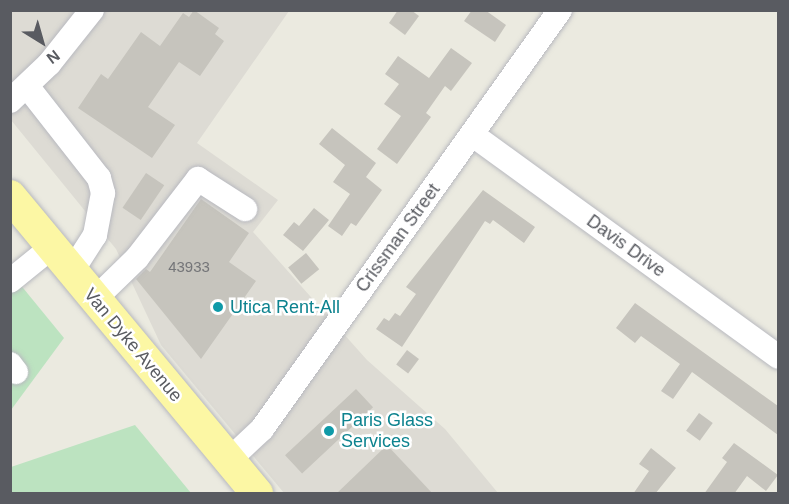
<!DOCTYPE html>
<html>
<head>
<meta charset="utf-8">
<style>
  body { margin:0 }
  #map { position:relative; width:789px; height:504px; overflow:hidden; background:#ebeae0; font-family:Helvetica,sans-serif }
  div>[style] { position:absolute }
  .industrial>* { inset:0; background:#dddbd4 }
  .green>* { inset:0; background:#bce3c0 }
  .building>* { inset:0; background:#c6c4bd; transform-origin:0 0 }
  .roads { filter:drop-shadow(0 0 2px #b8b9bf) drop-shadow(0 0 2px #b8b9bf) }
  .minor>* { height:24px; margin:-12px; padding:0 12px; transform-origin:12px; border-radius:12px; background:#fff }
  .major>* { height:32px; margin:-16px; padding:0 16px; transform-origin:16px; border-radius:16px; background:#fcf7a4 }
  .dots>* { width:16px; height:16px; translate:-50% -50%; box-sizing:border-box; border:3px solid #fff; border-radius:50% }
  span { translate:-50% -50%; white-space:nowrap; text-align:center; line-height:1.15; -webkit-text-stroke:5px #fff; paint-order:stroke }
  .number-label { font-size:15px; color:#747578 }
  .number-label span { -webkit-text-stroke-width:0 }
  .street-label { font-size:18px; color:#595b61 }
  .culture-label { font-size:18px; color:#0d838f }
  .left { translate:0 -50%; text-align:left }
  .frame { position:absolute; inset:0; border:12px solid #595b61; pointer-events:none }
  .north { position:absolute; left:12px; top:12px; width:60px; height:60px; -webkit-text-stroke:4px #fff; paint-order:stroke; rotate:143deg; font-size:16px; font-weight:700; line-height:24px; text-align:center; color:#595b61 }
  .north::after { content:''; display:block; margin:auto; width:21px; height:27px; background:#595b61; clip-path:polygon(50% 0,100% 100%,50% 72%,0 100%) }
</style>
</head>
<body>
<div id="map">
  <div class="industrial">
    <i style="clip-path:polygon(10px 11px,289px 11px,197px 143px,278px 200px,253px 232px,367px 360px,445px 429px,498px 493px,284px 493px,161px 345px,116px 249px,11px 120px)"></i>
  </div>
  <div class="green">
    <i style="clip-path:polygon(10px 272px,64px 338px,11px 410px,10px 410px)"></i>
    <i style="clip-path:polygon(135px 425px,191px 493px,11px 493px,11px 467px)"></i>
  </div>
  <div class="building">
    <i style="clip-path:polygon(194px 10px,219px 28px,215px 34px,224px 41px,200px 76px,179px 62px,148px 107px,175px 125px,152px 158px,78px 108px,101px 74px,108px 79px,141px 32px,160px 46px,183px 13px,189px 17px)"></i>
    <i style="clip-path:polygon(398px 10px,411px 10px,419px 16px,405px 35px,389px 23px)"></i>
    <i style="clip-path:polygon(472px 10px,485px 10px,506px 25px,495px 42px,464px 21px)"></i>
    <i style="clip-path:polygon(451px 48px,472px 63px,451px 91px,445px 86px,426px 113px,431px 117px,397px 164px,377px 149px,401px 116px,384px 104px,399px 84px,385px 74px,398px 56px,429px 78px)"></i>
    <i style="clip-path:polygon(332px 128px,376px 163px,366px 177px,382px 190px,356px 226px,351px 223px,342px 236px,328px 226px,350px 194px,333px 182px,345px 165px,319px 144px)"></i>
    <i style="left:146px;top:173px;width:22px;height:42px;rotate:34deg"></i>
    <i style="clip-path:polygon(483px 190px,535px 227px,524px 243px,493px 220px,490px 224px,485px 221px,402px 347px,376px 329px,384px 318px,389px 321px,395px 313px,400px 316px,416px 294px,406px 287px)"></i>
    <i style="clip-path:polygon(201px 199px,249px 233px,229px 262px,256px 281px,201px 359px,136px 279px,146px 269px,150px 272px)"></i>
    <i style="clip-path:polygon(314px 208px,329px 220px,303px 251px,283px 235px,294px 222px,299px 226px)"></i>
    <i style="left:306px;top:253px;width:21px;height:23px;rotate:51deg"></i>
    <i style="clip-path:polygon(635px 303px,778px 406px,778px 435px,692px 372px,673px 399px,661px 391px,680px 364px,641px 336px,635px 343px,616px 328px)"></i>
    <i style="left:407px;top:350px;width:15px;height:18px;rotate:37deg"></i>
    <i style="left:356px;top:389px;width:25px;height:97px;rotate:47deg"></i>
    <i style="left:699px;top:413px;width:17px;height:22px;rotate:36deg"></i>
    <i style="clip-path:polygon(734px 443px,778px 475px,766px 491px,747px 476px,734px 494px,704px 494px,727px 462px,722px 458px)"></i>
    <i style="clip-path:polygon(387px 445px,433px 494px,336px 494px)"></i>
    <i style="clip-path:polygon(651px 448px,676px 468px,655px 494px,633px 494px,649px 471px,639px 464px)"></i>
  </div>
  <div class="roads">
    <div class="minor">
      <i style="left:27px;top:86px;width:117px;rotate:52deg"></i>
      <i style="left:99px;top:178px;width:16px;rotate:75deg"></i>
      <i style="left:103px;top:193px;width:43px;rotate:100.8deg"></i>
      <i style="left:95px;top:235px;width:43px;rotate:122.6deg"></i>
      <i style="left:10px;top:101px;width:54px;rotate:-43.5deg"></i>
      <i style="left:49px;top:64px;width:69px;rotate:-51.5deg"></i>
      <i style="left:473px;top:135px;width:377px;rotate:36deg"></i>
      <i style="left:10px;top:281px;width:54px;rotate:-39deg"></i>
      <i style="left:95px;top:299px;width:59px;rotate:-44.3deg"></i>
      <i style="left:137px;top:258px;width:100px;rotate:-52.3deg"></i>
      <i style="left:198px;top:179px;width:56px;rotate:32.6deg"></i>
      <i style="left:10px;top:364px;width:10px;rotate:53deg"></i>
      <i style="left:229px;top:460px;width:45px;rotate:-43.2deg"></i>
      <i style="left:262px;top:429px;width:514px;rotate:-54.58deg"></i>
    </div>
    <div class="major">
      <i style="left:10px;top:196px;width:387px;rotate:50.3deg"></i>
    </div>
  </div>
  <div class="dots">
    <i style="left:218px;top:307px;background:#0f9aa8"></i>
    <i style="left:329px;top:431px;background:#0f9aa8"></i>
  </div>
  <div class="number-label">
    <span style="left:189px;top:267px">43933</span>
  </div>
  <div class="street-label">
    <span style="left:398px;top:238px;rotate:-54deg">Crissman Street</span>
    <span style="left:626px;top:246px;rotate:36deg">Davis Drive</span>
    <span style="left:133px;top:345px;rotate:50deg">Van Dyke Avenue</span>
  </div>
  <div class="culture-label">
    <span class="left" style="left:230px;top:307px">Utica Rent-All</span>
    <span class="left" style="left:341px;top:431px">Paris Glass<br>Services</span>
  </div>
  <div class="frame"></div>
  <div class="north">N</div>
</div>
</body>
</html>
